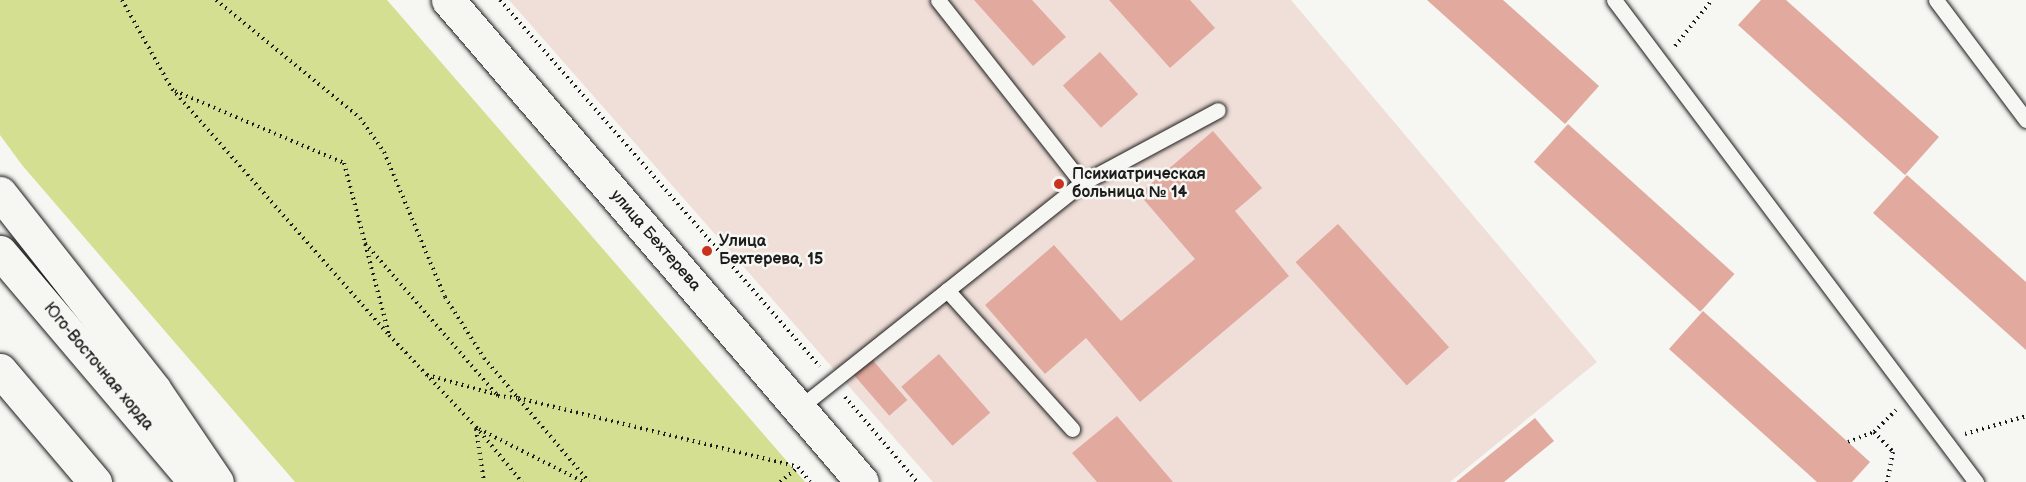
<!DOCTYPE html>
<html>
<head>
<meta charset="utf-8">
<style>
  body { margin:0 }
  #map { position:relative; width:2026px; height:482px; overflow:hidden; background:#f6f6f2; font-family:"Balsamiq Sans",sans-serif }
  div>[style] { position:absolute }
  .built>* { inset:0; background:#f0dfd9 }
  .green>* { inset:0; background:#d4df92 }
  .building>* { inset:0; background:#e2a99f; transform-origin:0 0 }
  .path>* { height:4px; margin-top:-2px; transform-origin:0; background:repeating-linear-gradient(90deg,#1c1c1c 0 1.5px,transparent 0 6px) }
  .roads { filter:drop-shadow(0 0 2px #1c1c1c) drop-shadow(0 0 2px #1c1c1c) }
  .service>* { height:15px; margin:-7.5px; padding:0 7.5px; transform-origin:7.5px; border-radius:7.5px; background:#f6f6f2 }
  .tertiary>* { height:33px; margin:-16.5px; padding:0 16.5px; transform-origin:16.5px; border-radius:16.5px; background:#f6f6f2 }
  .primary>* { height:33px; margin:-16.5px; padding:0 16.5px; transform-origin:16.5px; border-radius:16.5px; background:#f6f6f2 }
  .dots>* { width:16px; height:16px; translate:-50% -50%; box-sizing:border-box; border:3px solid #f6f6f2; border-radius:50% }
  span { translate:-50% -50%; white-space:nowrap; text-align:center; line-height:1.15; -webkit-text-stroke:5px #f6f6f2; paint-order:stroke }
  .poi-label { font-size:16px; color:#1c1c1c; font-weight:700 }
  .left { translate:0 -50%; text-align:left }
  .street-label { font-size:16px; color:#1c1c1c }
</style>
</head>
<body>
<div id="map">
  <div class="built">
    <i style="clip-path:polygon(509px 0,1291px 0,1597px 362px,1450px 482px,933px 482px)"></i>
  </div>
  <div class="green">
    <i style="clip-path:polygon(0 0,387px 0,805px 482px,295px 482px,22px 165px,0 135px)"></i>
  </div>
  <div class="building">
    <i style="clip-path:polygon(974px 0,1032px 0,1066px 37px,1033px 66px)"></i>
    <i style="clip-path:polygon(1109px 0,1190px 0,1215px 28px,1170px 68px)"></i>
    <i style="clip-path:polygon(1427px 0,1503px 0,1599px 86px,1565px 124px)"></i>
    <i style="clip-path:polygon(1761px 0,1786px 0,1939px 137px,1905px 175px,1738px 25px)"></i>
    <i style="left:1100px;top:52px;width:57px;height:50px;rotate:48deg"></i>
    <i style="left:1568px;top:124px;width:224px;height:51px;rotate:42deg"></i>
    <i style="clip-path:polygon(1213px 131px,1262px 188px,1235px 211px,1289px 276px,1140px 402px,1086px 338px,1045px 374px,985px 305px,1054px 245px,1121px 321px,1195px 259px,1139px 194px)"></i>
    <i style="clip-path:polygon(1907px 175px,2026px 282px,2026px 350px,1873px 213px)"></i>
    <i style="left:1338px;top:224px;width:166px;height:57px;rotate:48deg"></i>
    <i style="clip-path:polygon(1703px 311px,1870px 462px,1852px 482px,1817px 482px,1669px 349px)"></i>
    <i style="left:939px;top:354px;width:78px;height:50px;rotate:49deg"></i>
    <i style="left:870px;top:357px;width:57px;height:24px;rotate:49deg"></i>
    <i style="clip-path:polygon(1117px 416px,1173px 482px,1097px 482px,1072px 453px)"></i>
    <i style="clip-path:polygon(1535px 418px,1554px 441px,1504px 482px,1456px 482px)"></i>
  </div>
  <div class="path">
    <i style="left:122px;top:0;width:102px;rotate:60.7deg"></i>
    <i style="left:172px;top:89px;width:328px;rotate:48.6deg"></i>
    <i style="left:389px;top:335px;width:127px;rotate:46.6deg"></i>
    <i style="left:476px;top:427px;width:72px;rotate:50.1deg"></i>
    <i style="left:216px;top:0;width:186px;rotate:39.3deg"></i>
    <i style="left:360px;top:118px;width:42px;rotate:54.8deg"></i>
    <i style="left:384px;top:152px;width:157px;rotate:67.2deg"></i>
    <i style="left:445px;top:297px;width:72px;rotate:57.4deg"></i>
    <i style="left:484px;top:358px;width:162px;rotate:49.7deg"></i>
    <i style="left:500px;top:0;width:486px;rotate:48.9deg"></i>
    <i style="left:1675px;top:46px;width:59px;rotate:-51.2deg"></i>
    <i style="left:175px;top:91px;width:184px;rotate:23.1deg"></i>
    <i style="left:344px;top:163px;width:178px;rotate:75.3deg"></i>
    <i style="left:365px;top:243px;width:203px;rotate:49deg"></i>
    <i style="left:498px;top:396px;width:20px;rotate:6deg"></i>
    <i style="left:518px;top:398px;width:288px;rotate:13.8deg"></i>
    <i style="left:798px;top:467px;width:19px;rotate:51deg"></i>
    <i style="left:427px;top:375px;width:74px;rotate:15.7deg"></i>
    <i style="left:845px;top:397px;width:111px;rotate:49.7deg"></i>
    <i style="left:476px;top:429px;width:54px;rotate:81.4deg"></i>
    <i style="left:479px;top:429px;width:118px;rotate:26.8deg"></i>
    <i style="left:1874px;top:432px;width:28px;rotate:46deg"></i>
    <i style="left:1893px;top:452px;width:31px;rotate:101deg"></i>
    <i style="left:1965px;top:434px;width:64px;rotate:-16.4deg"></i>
    <i style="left:1848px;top:442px;width:28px;rotate:-21deg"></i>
    <i style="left:1874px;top:432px;width:31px;rotate:-45deg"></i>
    <i style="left:780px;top:482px;width:22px;rotate:-39deg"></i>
  </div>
  <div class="roads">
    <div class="service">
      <i style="left:938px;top:0;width:233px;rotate:51.8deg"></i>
      <i style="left:1614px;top:0;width:603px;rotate:53.09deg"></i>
      <i style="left:1936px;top:0;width:150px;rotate:53.1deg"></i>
      <i style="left:947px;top:290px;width:187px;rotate:48deg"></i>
      <i style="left:799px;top:408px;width:362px;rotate:-38.5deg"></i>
      <i style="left:1082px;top:183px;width:154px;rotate:-28.2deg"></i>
    </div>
    <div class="tertiary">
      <i style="left:448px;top:0;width:635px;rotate:49.34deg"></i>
      <i style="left:0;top:193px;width:249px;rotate:51.8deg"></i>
      <i style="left:154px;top:389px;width:112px;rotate:55.9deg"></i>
    </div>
    <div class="primary">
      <i style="left:0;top:252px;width:302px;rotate:49.7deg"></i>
      <i style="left:0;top:370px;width:147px;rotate:49.7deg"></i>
    </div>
  </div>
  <div class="dots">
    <i style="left:1059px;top:184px;background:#c8321e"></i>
    <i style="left:707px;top:251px;background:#c8321e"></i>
  </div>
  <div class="poi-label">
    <span class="left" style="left:1072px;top:184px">Психиатрическая<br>больница № 14</span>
    <span class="left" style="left:719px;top:251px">Улица<br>Бехтерева, 15</span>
  </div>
  <div class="street-label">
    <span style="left:655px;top:241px;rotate:49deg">улица Бехтерева</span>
    <span style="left:98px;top:367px;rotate:50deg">Юго-Восточная хорда</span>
  </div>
</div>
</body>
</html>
